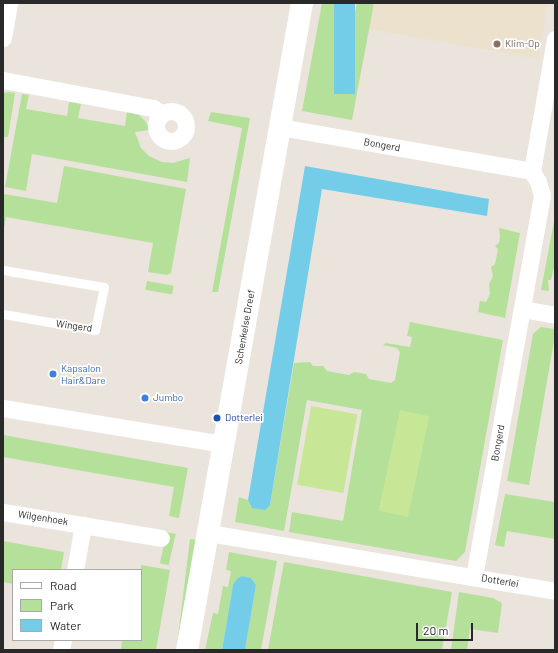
<!DOCTYPE html>
<html>
<head>
<meta charset="utf-8">
<style>
  body { margin:0 }
  #map { position:relative; width:558px; height:653px; overflow:hidden; background:#ebe4dc; font-family:Barlow,sans-serif }
  div>[style] { position:absolute }
  .education>* { inset:0; background:#ece1cc }
  .green>* { inset:0; background:#b4e09a; transform-origin:0 0 }
  .pitch>* { inset:0; background:#c7e696; transform-origin:0 0 }
  .water>* { inset:0; background:#73cde9; transform-origin:0 0 }
  .lane>* { height:9px; margin:-4.5px; padding:0 4.5px; transform-origin:4.5px; border-radius:4.5px; background:#fff }
  .street>* { height:17px; margin:-8.5px; padding:0 8.5px; transform-origin:8.5px; border-radius:8.5px; background:#fff }
  .street>.ring { margin:-8.5px; padding:0; box-sizing:content-box; background:none; border:17px solid #fff; border-radius:50% }
  .secondary>* { height:22px; margin:-11px; padding:0 11px; transform-origin:11px; border-radius:11px; background:#fff }
  .dots>* { width:11px; height:11px; translate:-50% -50%; box-sizing:border-box; border:2px solid #fff; border-radius:50% }
  span { translate:-50% -50%; white-space:nowrap; text-align:center; line-height:1.15; -webkit-text-stroke:3.5px #fff; paint-order:stroke }
  .education-label { font-size:10px; color:#785e54 }
  .left { translate:0 -50%; text-align:left }
  .street-label { font-size:10px; color:#292929 }
  .shop-label { font-size:10px; color:#366cbe }
  .transit-label { font-size:10px; color:#164399 }
  .frame { position:absolute; inset:0; border:4px solid #292929; pointer-events:none }
  .legend { position:absolute; left:12px; top:569px; width:130px; height:72px; box-sizing:border-box; background:#fff; border:1px solid #a9a9a9; margin:0; padding:5px 7px; list-style:none; font-size:12px; color:#292929 }
  .legend li { display:flex; align-items:center; gap:8px; height:20px }
  .legend b { width:20px; border:1px solid #a9a9a9 }
  .scale { position:absolute; left:416px; top:623px; width:57px; height:18px; box-sizing:border-box; border:2px solid #292929; border-top:0; padding-left:5px; font-size:12px; line-height:14px; white-space:nowrap; color:#292929; -webkit-text-stroke:3px #fff; paint-order:stroke }
</style>
</head>
<body>
<div id="map">
  <div class="education">
    <i style="clip-path:polygon(374px 3px,548px 3px,538px 59px,369px 29px)"></i>
  </div>
  <div class="green">
    <i style="clip-path:polygon(322px 3px,335px 3px,338px 96px,357px 3px,374px 3px,352px 120px,302px 111px)"></i>
    <i style="clip-path:polygon(9px 92px,15px 93px,8px 137px,3px 137px,3px 93px)"></i>
    <i style="clip-path:polygon(22px 94px,29px 95px,26px 109px,67px 116px,69px 102px,81px 104px,78px 118px,125px 126px,127px 112px,139px 115px,146px 122px,149px 130px,135px 132px,141px 148px,149px 156px,162px 162px,173px 163px,190px 158px,187px 182px,32px 154px,26px 191px,5px 187px)"></i>
    <i style="clip-path:polygon(211px 112px,250px 118px,218px 292px,212px 292px,242px 128px,208px 121px)"></i>
    <i style="clip-path:polygon(64px 166px,186px 189px,171px 273px,167px 275px,148px 272px,153px 243px,6px 217px,3px 234px,4px 194px,57px 203px)"></i>
    <i style="clip-path:polygon(555px 216px,555px 263px,551px 280px,548px 280px,549px 291px,541px 290px)"></i>
    <i style="clip-path:polygon(499px 228px,520px 233px,505px 318px,478px 312px,480px 301px,486px 302px,490px 294px,489px 284px,493px 276px,491px 267px,495px 264px,498px 249px,495px 246px,499px 243px,500px 237px)"></i>
    <i style="left:147px;top:281px;width:27px;height:9px;rotate:10deg"></i>
    <i style="clip-path:polygon(410px 322px,503px 340px,465px 552px,456px 561px,289px 532px,292px 512px,343px 521px,362px 410px,307px 400px,284px 531px,235px 522px,239px 497px,248px 500px,252px 508px,270px 505px,294px 363px,310px 362px,313px 366px,323px 366px,327px 371px,349px 375px,354px 372px,366px 374px,369px 379px,391px 383px,395px 380px,400px 352px,397px 348px,383px 345px,386px 343px,410px 347px,412px 337px,407px 336px)"></i>
    <i style="clip-path:polygon(541px 327px,555px 329px,555px 335px,529px 485px,507px 481px,533px 334px)"></i>
    <i style="clip-path:polygon(3px 435px,188px 468px,179px 518px,169px 516px,174px 487px,3px 457px)"></i>
    <i style="clip-path:polygon(505px 494px,555px 502px,555px 539px,507px 531px,504px 547px,495px 545px)"></i>
    <i style="left:167px;top:532px;width:9px;height:32px;rotate:13deg"></i>
    <i style="left:190px;top:539px;width:8px;height:113px;rotate:7deg"></i>
    <i style="clip-path:polygon(3px 541px,64px 552px,61px 570px,13px 570px,13px 584px,3px 582px)"></i>
    <i style="clip-path:polygon(229px 552px,277px 561px,261px 650px,245px 650px,256px 585px,251px 578px,242px 576px,233px 585px,222px 650px,205px 650px,213px 613px,218px 614px,223px 586px,228px 587px,231px 571px,226px 570px)"></i>
    <i style="clip-path:polygon(284px 562px,452px 592px,442px 650px,268px 650px)"></i>
    <i style="clip-path:polygon(141px 565px,170px 570px,156px 650px,121px 650px,122px 640px,141px 640px)"></i>
    <i style="clip-path:polygon(459px 592px,493px 598px,502px 603px,498px 633px,470px 629px,467px 650px,451px 650px)"></i>
  </div>
  <div class="pitch">
    <i style="left:311px;top:406px;width:47px;height:80px;rotate:10deg"></i>
    <i style="left:400px;top:410px;width:30px;height:103px;rotate:12deg"></i>
  </div>
  <div class="water">
    <i style="left:334px;top:3px;width:21px;height:91px"></i>
    <i style="clip-path:polygon(305px 166px,489px 199px,487px 216px,322px 189px,270px 505px,265px 510px,252px 508px,248px 500px)"></i>
    <i style="clip-path:polygon(242px 576px,251px 578px,256px 585px,245px 650px,222px 650px,233px 585px,237px 579px)"></i>
  </div>
  <div class="lane">
    <i style="left:3px;top:270px;width:102px;rotate:9.6deg"></i>
    <i style="left:104px;top:287px;width:44px;rotate:101.8deg"></i>
    <i style="left:95px;top:330px;width:93px;rotate:-170.1deg"></i>
  </div>
  <div class="street">
    <i style="left:3px;top:38px;width:36px;rotate:-80deg"></i>
    <i style="left:3px;top:80px;width:153px;rotate:10.6deg"></i>
    <i style="left:153px;top:108px;width:11px;rotate:34deg"></i>
    <i class="ring" style="left:156px;top:111px;width:13px;height:13px"></i>
    <i style="left:280px;top:127px;width:256px;rotate:9.9deg"></i>
    <i style="left:522px;top:309px;width:34px;rotate:10deg"></i>
    <i style="left:3px;top:408px;width:224px;rotate:9.3deg"></i>
    <i style="left:3px;top:512px;width:160px;rotate:9.3deg"></i>
    <i style="left:209px;top:533px;width:351px;rotate:9.5deg"></i>
    <i style="left:75px;top:570px;width:46px;rotate:-79.9deg"></i>
    <i style="left:474px;top:577px;width:388px;rotate:-79.9deg"></i>
    <i style="left:542px;top:195px;width:14px;rotate:-107deg"></i>
    <i style="left:538px;top:182px;width:13px;rotate:-119deg"></i>
    <i style="left:532px;top:171px;width:134px;rotate:-80.1deg"></i>
    <i style="left:61px;top:650px;width:10px;rotate:-79deg"></i>
  </div>
  <div class="secondary">
    <i style="left:187px;top:650px;width:657px;rotate:-79.92deg"></i>
  </div>
  <div class="dots">
    <i style="left:497px;top:44px;background:#8d6e63"></i>
    <i style="left:53px;top:374px;background:#3f7fe0"></i>
    <i style="left:145px;top:398px;background:#3f7fe0"></i>
    <i style="left:217px;top:418px;background:#1a4fb4"></i>
  </div>
  <div class="education-label">
    <span class="left" style="left:505px;top:44px">Klim-Op</span>
  </div>
  <div class="street-label">
    <span style="left:382px;top:145px;rotate:10deg">Bongerd</span>
    <span style="left:74px;top:326px;rotate:8deg">Wingerd</span>
    <span style="left:245px;top:327px;rotate:-80deg">Schenkelse Dreef</span>
    <span style="left:498px;top:443px;rotate:-80deg">Bongerd</span>
    <span style="left:43px;top:518px;rotate:9deg">Wilgenhoek</span>
    <span style="left:500px;top:581px;rotate:10deg">Dotterlei</span>
  </div>
  <div class="shop-label">
    <span class="left" style="left:61px;top:374px">Kapsalon<br>Hair&amp;Dare</span>
    <span class="left" style="left:153px;top:398px">Jumbo</span>
  </div>
  <div class="transit-label">
    <span class="left" style="left:225px;top:418px">Dotterlei</span>
  </div>
  <div class="frame"></div>
  <ul class="legend">
  <li><b style="height:5px;background:#fff"></b>Road</li>
  <li><b style="height:11px;background:#b4e09a"></b>Park</li>
  <li><b style="height:11px;background:#73cde9"></b>Water</li>
  </ul>
  <div class="scale">20 m</div>
</div>
</body>
</html>
